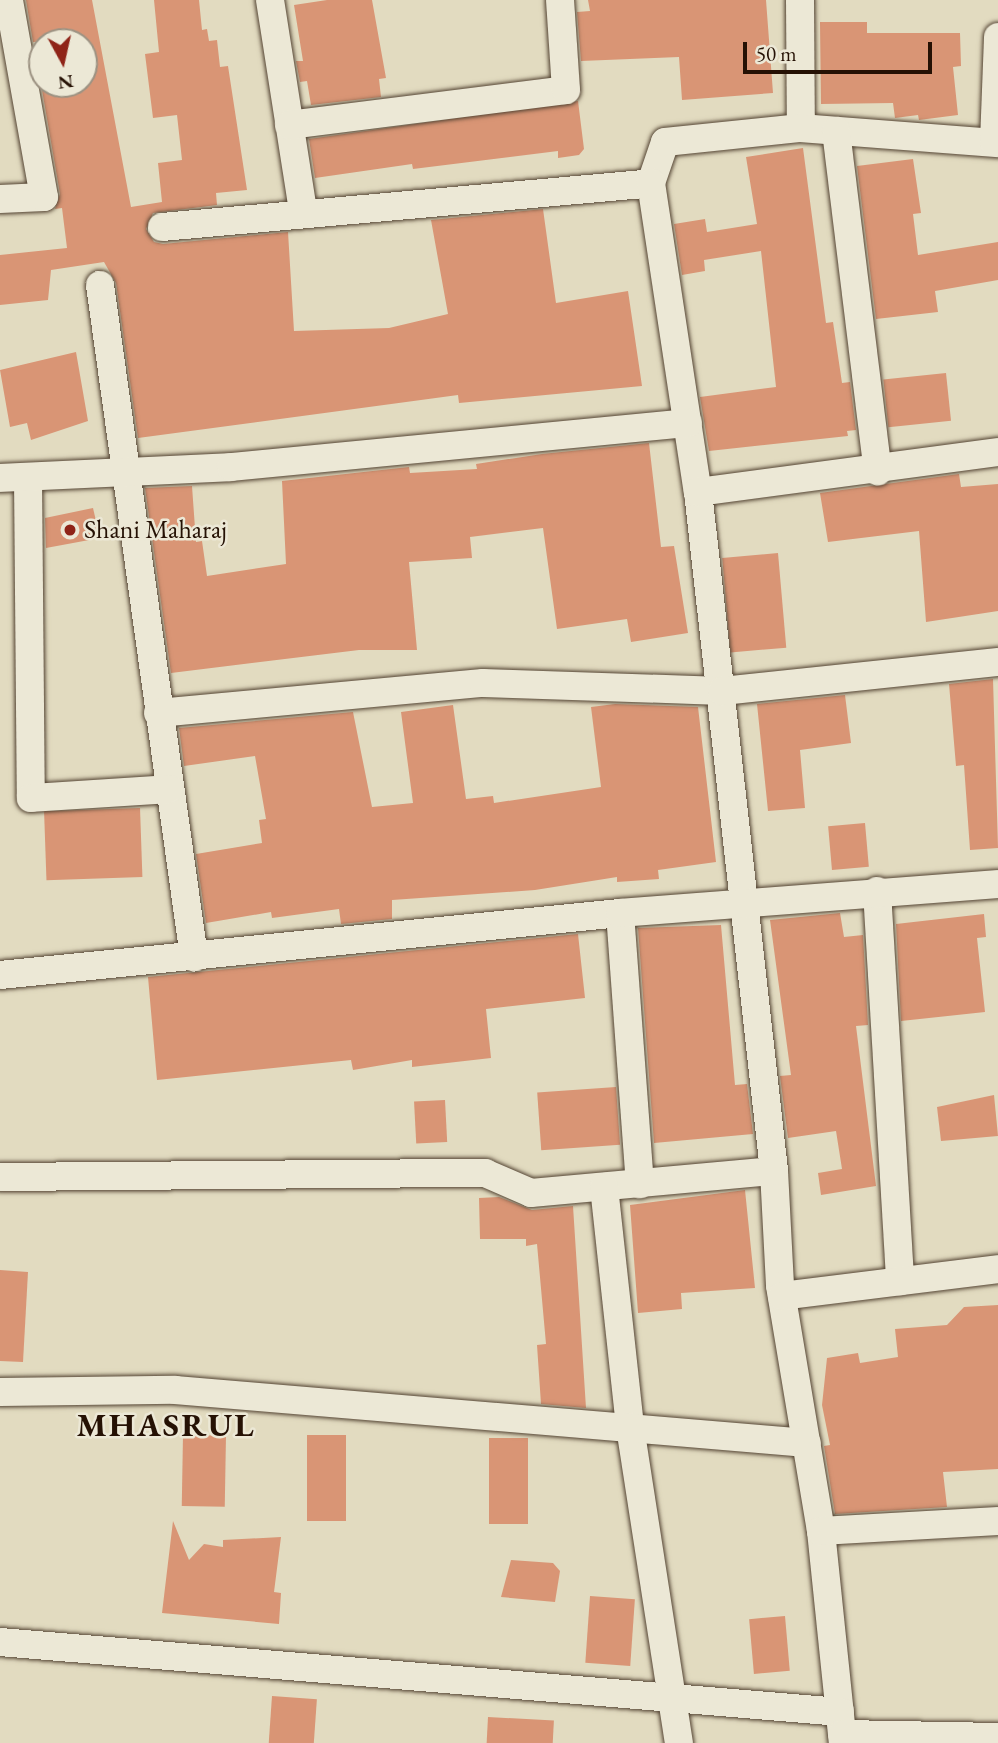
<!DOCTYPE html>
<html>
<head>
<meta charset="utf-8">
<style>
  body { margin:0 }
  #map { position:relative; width:998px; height:1743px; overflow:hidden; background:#e2dbc0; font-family:"EB Garamond",serif }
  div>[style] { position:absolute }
  .building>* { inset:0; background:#d99575; transform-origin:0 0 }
  .roads { filter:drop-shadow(0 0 2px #544433) drop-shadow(0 0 2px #544433) }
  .street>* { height:28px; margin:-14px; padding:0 14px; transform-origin:14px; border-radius:14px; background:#ece8d6 }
  .dots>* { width:19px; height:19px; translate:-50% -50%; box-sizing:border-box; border:4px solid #ece8d6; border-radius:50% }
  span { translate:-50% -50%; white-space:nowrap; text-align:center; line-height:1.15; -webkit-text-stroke:5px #ece8d6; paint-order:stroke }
  .poi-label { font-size:26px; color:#251104 }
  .left { translate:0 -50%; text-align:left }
  .district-label { font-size:33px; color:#251104; font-weight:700; letter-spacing:2px }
  .north { position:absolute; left:28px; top:28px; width:70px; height:70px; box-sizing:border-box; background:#ece8d6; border:2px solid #9c9282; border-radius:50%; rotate:172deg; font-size:19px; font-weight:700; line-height:28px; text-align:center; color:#251104 }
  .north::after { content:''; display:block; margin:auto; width:24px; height:32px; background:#8f2418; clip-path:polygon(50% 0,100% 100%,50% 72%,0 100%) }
  .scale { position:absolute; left:743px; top:42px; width:189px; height:32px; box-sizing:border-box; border:4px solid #251104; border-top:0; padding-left:9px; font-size:21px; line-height:24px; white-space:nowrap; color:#251104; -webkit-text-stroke:5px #ece8d6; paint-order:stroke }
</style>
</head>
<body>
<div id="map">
  <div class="building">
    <i style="clip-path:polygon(26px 0,92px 0,131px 207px,162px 202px,158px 163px,182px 160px,177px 115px,153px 118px,145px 54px,159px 52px,154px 0,199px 0,202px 30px,207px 29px,209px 41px,217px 40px,220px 67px,228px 66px,247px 190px,216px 193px,217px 205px,153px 213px,146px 229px,154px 242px,163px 244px,288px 232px,294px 331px,389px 328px,448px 314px,431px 220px,543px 209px,556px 303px,628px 291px,642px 386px,459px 403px,458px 395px,138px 438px,116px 283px,104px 262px,51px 270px,48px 300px,0 305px,0 255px,67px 248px,62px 208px,55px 209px,60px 194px,41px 84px,84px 84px,84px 42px,33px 42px)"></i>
    <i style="clip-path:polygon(327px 0,372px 0,386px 78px,379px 79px,381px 97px,311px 105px,307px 81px,300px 82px,296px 61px,303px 61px,294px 5px)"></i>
    <i style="clip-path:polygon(588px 0,766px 0,773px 93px,682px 100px,679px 57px,581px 61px,577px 12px,590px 11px)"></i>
    <i style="clip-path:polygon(820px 22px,867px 22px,867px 33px,960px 33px,961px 66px,953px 67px,958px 115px,919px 120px,918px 115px,895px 118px,893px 103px,821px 104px)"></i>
    <i style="clip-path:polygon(578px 101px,584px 149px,579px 155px,558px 158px,558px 151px,413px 169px,412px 164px,315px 178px,309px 139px)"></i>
    <i style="clip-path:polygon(803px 148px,826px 323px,833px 322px,842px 383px,850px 382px,856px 430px,847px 431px,848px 436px,709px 451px,700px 397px,776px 387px,761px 251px,704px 260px,705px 271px,682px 275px,674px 224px,705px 219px,707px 232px,757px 224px,746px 157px)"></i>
    <i style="clip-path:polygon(913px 159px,921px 213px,913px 214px,918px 255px,998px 242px,998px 280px,935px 291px,938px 312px,876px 319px,857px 166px)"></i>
    <i style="clip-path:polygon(76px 352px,88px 421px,31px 440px,27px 423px,10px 427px,0 370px)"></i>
    <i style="left:946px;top:373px;width:48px;height:63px;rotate:84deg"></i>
    <i style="clip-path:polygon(649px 443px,661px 547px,674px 546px,688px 633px,631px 642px,627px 619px,557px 629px,543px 528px,470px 537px,472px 558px,409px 562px,417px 650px,359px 650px,171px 673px,145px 488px,192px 486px,196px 542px,202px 541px,207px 576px,286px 564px,282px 481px,409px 467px,410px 473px,477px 469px,476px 464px,542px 454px)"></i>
    <i style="clip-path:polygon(959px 474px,961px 487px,998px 484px,998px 611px,926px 622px,919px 531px,828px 542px,820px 493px)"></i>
    <i style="clip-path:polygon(93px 508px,100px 538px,46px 548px,45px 518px)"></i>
    <i style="left:778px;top:553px;width:95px;height:56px;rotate:85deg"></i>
    <i style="clip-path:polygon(993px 679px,998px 848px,970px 850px,964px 765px,956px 766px,949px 684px)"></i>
    <i style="clip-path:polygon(845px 695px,851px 743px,800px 750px,805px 808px,768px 811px,757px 704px)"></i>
    <i style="clip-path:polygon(615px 704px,698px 707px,716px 862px,658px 870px,659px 879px,617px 882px,617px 877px,535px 890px,392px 900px,392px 919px,341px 924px,339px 909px,272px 918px,271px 912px,206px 923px,196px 854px,262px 843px,259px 820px,266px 819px,255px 756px,184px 766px,179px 728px,353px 712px,372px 807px,413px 803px,401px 712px,453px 705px,466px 799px,493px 796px,494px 803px,601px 787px,591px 707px)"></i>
    <i style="left:140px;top:808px;width:69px;height:96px;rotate:88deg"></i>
    <i style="left:865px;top:823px;width:44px;height:37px;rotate:85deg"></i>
    <i style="clip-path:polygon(840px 913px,844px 937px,863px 935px,868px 1025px,856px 1026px,876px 1186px,821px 1195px,818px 1173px,842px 1169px,836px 1131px,788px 1138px,780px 1076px,791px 1075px,770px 920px)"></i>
    <i style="clip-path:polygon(984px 914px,986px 937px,977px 938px,985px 1012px,901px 1021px,896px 924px)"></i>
    <i style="clip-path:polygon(721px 925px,735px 1085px,747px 1084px,753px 1134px,654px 1143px,638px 928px)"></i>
    <i style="clip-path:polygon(578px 934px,585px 998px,486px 1009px,491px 1058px,412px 1067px,412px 1060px,353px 1070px,351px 1060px,157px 1080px,148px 977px)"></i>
    <i style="left:616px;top:1087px;width:58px;height:79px;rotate:86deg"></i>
    <i style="clip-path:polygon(994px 1095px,998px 1136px,941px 1141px,937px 1107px)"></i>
    <i style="left:445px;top:1100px;width:42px;height:31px;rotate:87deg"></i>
    <i style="clip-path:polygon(745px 1190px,755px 1288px,681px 1293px,682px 1309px,638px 1313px,630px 1205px)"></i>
    <i style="clip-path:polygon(499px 1197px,532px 1210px,573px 1206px,586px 1408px,541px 1404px,537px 1345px,546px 1344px,537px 1244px,526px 1246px,526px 1239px,480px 1239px,479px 1198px)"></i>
    <i style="clip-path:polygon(0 1270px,28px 1272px,23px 1362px,0 1361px)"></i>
    <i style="clip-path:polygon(998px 1305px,998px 1469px,943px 1472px,947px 1507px,835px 1514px,824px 1446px,830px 1445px,822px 1405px,827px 1358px,858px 1353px,860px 1363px,898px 1357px,895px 1329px,947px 1325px,964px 1307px)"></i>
    <i style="left:183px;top:1435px;width:43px;height:71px;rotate:1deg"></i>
    <i style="left:307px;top:1435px;width:39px;height:86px"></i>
    <i style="left:489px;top:1438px;width:39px;height:86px"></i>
    <i style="clip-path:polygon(173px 1521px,189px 1560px,204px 1544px,223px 1547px,223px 1540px,281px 1537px,274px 1592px,281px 1593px,279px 1624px,162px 1613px)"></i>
    <i style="clip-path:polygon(511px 1560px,553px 1563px,560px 1571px,555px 1602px,501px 1597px)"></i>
    <i style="left:590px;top:1596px;width:45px;height:67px;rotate:4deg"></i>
    <i style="left:785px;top:1616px;width:55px;height:36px;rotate:85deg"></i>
    <i style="left:272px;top:1696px;width:45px;height:47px;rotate:4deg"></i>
    <i style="left:488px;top:1717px;width:66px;height:26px;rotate:3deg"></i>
  </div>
  <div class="roads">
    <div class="street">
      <i style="left:270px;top:0;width:214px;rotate:81.1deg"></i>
      <i style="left:800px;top:0;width:128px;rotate:89.6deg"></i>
      <i style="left:801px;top:128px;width:198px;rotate:4.4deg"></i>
      <i style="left:289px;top:125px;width:279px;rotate:-7.2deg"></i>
      <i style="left:566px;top:90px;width:90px;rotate:-93.8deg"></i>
      <i style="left:836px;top:131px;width:343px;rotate:83deg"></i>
      <i style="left:994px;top:142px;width:105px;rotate:-87.8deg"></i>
      <i style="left:651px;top:183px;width:43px;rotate:-71.1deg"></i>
      <i style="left:665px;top:142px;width:137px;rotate:-5.9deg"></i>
      <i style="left:0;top:199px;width:44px;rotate:-2.6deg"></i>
      <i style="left:44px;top:197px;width:200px;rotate:-100.1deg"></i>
      <i style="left:162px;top:227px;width:491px;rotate:-5.1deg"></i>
      <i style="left:651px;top:183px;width:313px;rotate:81.4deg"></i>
      <i style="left:698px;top:492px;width:683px;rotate:83.61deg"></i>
      <i style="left:774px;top:1171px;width:115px;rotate:87deg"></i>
      <i style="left:780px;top:1286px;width:248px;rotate:80.5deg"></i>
      <i style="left:821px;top:1531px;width:213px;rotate:84.1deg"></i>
      <i style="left:100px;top:285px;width:679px;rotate:82.04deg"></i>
      <i style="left:28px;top:477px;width:321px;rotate:89.5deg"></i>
      <i style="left:31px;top:798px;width:138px;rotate:-3.7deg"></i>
      <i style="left:0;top:478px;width:231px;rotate:-2.7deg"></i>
      <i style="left:231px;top:467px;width:459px;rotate:-5.5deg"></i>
      <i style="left:698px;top:492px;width:303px;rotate:-7.6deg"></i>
      <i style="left:158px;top:713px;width:326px;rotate:-5.3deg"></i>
      <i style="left:483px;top:683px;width:239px;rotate:1.9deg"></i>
      <i style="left:722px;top:691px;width:278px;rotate:-6deg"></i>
      <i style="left:877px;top:891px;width:391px;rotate:86.6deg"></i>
      <i style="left:620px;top:913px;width:272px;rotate:85.8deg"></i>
      <i style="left:0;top:975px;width:623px;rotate:-5.71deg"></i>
      <i style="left:620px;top:913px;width:379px;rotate:-4.4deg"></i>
      <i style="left:0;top:1177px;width:485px;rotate:-0.5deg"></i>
      <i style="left:485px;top:1173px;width:50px;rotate:23.5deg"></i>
      <i style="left:531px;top:1193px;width:244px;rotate:-5.2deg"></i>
      <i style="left:604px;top:1187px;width:241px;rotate:83.8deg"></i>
      <i style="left:630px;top:1427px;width:320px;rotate:81.2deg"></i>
      <i style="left:782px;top:1296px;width:218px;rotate:-7.1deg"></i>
      <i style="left:0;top:1392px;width:175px;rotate:-0.7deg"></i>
      <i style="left:175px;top:1390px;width:634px;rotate:4.79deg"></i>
      <i style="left:821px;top:1531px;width:177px;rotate:-3.2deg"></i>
      <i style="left:0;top:1642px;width:843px;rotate:4.76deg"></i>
      <i style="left:842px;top:1734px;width:156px;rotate:1.1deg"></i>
    </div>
  </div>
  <div class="dots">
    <i style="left:70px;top:530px;background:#8f2418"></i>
  </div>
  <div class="poi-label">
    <span class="left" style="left:84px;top:530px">Shani Maharaj</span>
  </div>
  <div class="district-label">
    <span style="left:166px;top:1425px">MHASRUL</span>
  </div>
  <div class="north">N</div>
  <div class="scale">50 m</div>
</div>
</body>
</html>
